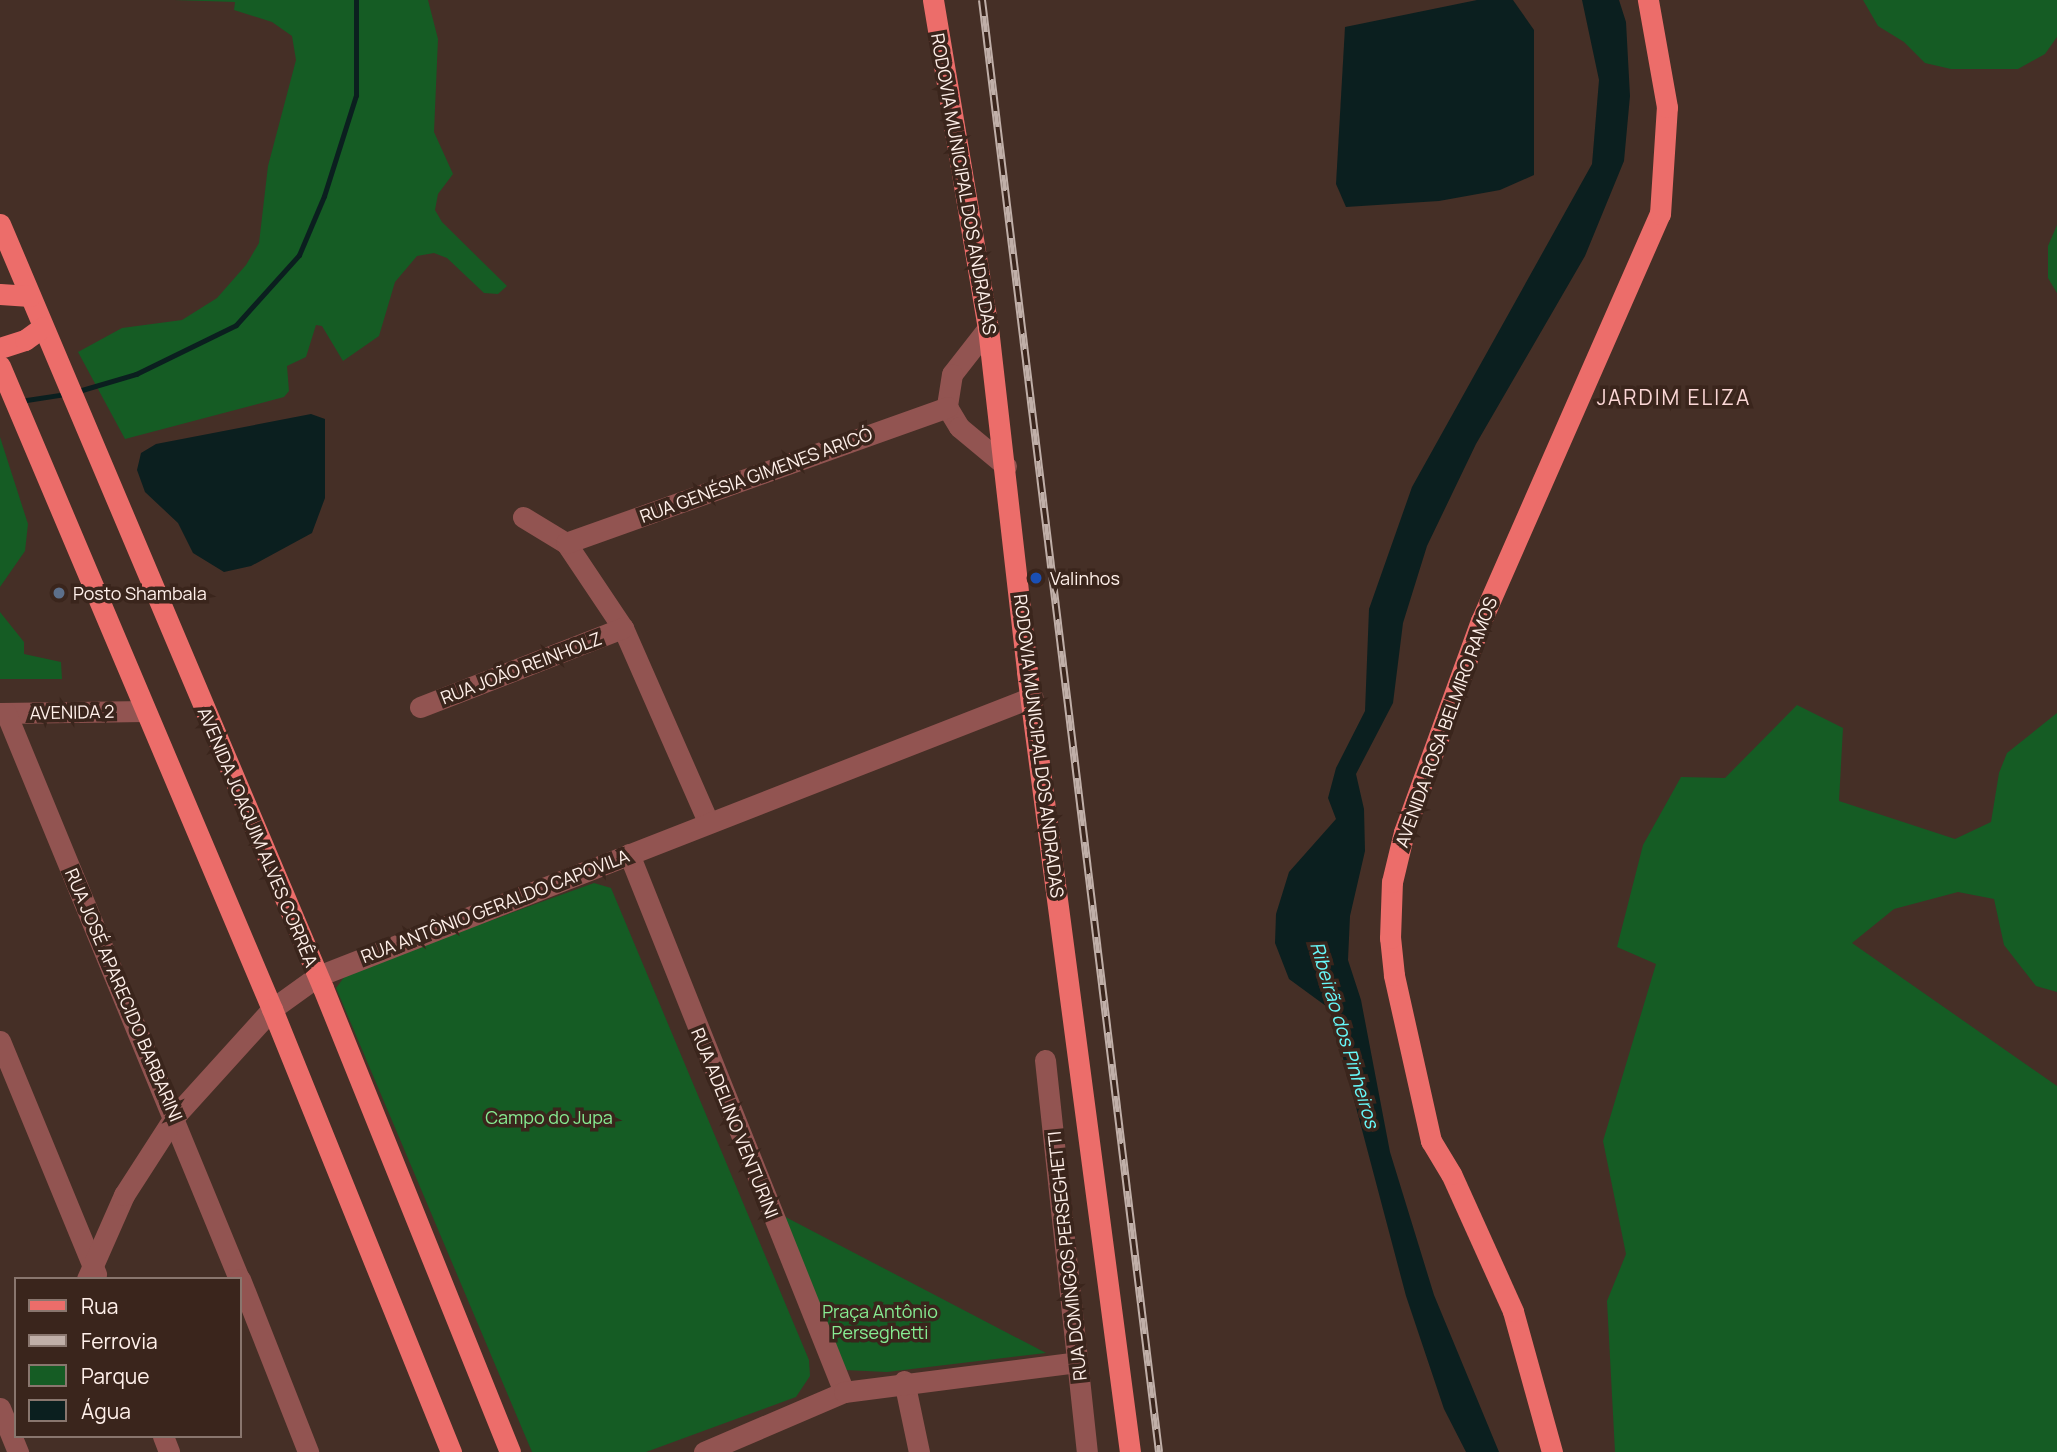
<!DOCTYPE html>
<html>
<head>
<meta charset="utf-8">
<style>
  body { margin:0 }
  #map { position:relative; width:2057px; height:1452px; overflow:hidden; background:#452f26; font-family:Manrope,sans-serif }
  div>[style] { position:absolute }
  .green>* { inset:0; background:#155c24 }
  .water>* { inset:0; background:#0b1f1f }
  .stream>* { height:5px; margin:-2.5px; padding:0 2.5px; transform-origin:2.5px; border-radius:2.5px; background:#0b1f1f }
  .minor>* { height:21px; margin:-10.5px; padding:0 10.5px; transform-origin:10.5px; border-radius:10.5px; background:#925451 }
  .major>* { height:21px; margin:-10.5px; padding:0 10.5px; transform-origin:10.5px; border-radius:10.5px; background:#ec6d6a }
  .rail>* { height:8px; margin-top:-4px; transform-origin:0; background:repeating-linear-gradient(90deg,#3a251c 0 16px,#c0afa8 0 32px); box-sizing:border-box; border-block:2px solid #c0afa8 }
  .dots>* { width:19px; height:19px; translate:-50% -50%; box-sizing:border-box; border:4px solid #3a251c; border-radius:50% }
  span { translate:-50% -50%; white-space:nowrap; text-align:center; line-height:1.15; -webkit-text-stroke:7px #3a251c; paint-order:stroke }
  .street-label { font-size:18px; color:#fff0ea }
  .poi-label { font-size:18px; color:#fff0ea }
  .left { translate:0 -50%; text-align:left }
  .park-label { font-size:18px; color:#87ec92 }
  .water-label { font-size:19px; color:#67f9fa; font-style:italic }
  .quarter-label { font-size:21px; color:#fbd7d6; letter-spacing:2px }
  .legend { position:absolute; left:14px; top:1277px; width:228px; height:161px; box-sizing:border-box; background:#3a251c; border:2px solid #89766e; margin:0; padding:9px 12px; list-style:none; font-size:21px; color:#fff0ea }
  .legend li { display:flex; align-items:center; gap:14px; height:35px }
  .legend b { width:35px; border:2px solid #89766e }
</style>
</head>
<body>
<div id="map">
  <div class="green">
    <i style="clip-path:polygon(174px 0,428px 0,438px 39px,434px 132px,453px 174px,438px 194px,435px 210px,442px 222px,507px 286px,498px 294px,484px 293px,447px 258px,434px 253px,417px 256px,395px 282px,379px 336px,343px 361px,322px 326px,316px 325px,306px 357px,287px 366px,289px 391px,284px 397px,125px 439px,78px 352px,122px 328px,182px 320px,217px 298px,246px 265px,259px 243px,268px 166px,296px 60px,292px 36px,272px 22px,234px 10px,235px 2px)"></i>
    <i style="clip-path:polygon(1863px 0,2057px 0,2057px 37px,2045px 54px,2018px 69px,1951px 69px,1925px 63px,1904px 42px,1878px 26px)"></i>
    <i style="clip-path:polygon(2057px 225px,2057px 293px,2048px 278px,2048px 246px)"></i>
    <i style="clip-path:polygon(0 437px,28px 524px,25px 551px,0 587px)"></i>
    <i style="clip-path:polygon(0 612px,24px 642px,24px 654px,61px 662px,62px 679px,0 679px)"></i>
    <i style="clip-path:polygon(1797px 705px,1843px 728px,1839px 801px,1955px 839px,1991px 822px,1999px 773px,2007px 753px,2057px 713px,2057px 992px,2036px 986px,2004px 945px,1994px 899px,1958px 892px,1894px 909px,1852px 943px,2057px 1086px,2057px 1452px,1615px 1452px,1607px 1301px,1626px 1254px,1603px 1141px,1656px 964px,1617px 947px,1643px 845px,1681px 777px,1725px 778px)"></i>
    <i style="clip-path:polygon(594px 883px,611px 888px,809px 1360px,810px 1376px,796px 1397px,646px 1452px,532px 1452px,336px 988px,348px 972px)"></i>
    <i style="clip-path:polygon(776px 1212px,1046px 1353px,887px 1372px,844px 1370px)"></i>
  </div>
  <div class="water">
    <i style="clip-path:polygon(1477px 0,1513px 0,1534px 30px,1534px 175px,1500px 190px,1439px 201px,1346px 207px,1336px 184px,1345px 27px)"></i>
    <i style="clip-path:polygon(1582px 0,1619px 0,1626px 22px,1630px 96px,1624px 161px,1585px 256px,1476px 444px,1427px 546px,1403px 623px,1393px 703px,1356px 774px,1364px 809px,1365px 851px,1350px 916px,1348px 960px,1361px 1000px,1390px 1152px,1434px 1295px,1499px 1452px,1466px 1452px,1444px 1409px,1406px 1296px,1330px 1009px,1289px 979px,1275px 943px,1276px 914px,1289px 872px,1336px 819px,1328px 798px,1336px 768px,1365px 711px,1369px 609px,1412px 487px,1592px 164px,1599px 80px)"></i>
    <i style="clip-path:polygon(311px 414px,325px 419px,325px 498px,312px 533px,251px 566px,224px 572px,193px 553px,178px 523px,145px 492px,137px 470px,141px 453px,156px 444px)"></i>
  </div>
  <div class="stream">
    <i style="left:75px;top:392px;width:64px;rotate:-16.4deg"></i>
    <i style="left:136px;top:374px;width:111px;rotate:-26.1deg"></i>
    <i style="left:236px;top:325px;width:94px;rotate:-48deg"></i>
    <i style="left:299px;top:255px;width:64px;rotate:-67deg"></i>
    <i style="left:324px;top:196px;width:106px;rotate:-72.4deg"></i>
    <i style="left:356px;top:95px;width:95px;rotate:-90deg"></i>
    <i style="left:20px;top:401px;width:47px;rotate:-8.7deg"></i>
  </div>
  <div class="minor">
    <i style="left:988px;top:328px;width:58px;rotate:128deg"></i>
    <i style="left:952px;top:374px;width:33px;rotate:99deg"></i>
    <i style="left:947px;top:407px;width:23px;rotate:59deg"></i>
    <i style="left:959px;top:427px;width:61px;rotate:39.7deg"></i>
    <i style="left:523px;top:517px;width:50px;rotate:31.2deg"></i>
    <i style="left:566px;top:543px;width:102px;rotate:56.2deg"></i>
    <i style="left:623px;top:628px;width:212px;rotate:66.3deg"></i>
    <i style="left:566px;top:543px;width:405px;rotate:-19.6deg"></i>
    <i style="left:420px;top:707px;width:218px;rotate:-21.3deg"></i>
    <i style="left:0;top:713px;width:145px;rotate:-0.8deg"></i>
    <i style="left:6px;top:713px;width:612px;rotate:67.62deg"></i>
    <i style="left:629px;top:854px;width:579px;rotate:68.22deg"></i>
    <i style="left:0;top:1041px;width:252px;rotate:67.6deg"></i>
    <i style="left:1045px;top:1060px;width:394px;rotate:83.9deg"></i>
    <i style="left:87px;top:1279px;width:92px;rotate:-66.2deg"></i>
    <i style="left:124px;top:1195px;width:94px;rotate:-57.2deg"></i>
    <i style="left:175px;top:1116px;width:144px;rotate:-47.8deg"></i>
    <i style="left:272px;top:1009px;width:57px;rotate:-35.7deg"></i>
    <i style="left:318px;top:976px;width:767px;rotate:-21.34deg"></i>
    <i style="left:240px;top:1279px;width:186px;rotate:68.5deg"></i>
    <i style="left:904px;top:1381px;width:73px;rotate:78.1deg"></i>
    <i style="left:0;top:1408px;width:48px;rotate:67.8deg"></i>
    <i style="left:163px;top:1436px;width:17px;rotate:69deg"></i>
    <i style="left:704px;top:1452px;width:152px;rotate:-23.2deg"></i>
    <i style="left:844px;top:1392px;width:235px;rotate:-7.3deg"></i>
  </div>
  <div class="major">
    <i style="left:933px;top:0;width:333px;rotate:80.5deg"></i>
    <i style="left:988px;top:328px;width:346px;rotate:83.5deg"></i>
    <i style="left:1027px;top:672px;width:787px;rotate:82.48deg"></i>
    <i style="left:0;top:224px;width:829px;rotate:67.08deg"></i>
    <i style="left:323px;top:988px;width:500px;rotate:68.05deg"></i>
    <i style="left:0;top:294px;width:30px;rotate:4deg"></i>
    <i style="left:0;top:348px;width:26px;rotate:-18deg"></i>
    <i style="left:25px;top:340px;width:22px;rotate:-36deg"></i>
    <i style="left:0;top:366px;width:698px;rotate:67.07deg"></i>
    <i style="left:272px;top:1009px;width:478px;rotate:68deg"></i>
    <i style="left:1552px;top:1452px;width:146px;rotate:-105.5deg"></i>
    <i style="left:1513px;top:1311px;width:150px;rotate:-114.3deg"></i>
    <i style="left:1451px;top:1174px;width:39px;rotate:-121deg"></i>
    <i style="left:1431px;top:1141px;width:170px;rotate:-102.6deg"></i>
    <i style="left:1394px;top:975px;width:37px;rotate:-96deg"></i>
    <i style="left:1390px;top:938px;width:56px;rotate:-88deg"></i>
    <i style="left:1392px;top:882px;width:51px;rotate:-76.5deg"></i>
    <i style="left:1404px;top:832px;width:225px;rotate:-70deg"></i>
    <i style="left:1481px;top:621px;width:445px;rotate:-66.3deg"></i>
    <i style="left:1660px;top:214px;width:107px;rotate:-86.3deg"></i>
    <i style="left:1667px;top:107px;width:109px;rotate:-100.1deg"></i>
  </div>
  <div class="rail">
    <i style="left:982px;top:0;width:1463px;rotate:83.05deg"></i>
  </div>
  <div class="dots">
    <i style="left:1036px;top:578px;background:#1a4fb4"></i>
    <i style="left:59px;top:593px;background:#5c6f8a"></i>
  </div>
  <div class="street-label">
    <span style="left:964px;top:184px;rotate:80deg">RODOVIA MUNICIPAL DOS ANDRADAS</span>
    <span style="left:756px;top:475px;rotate:-20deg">RUA GENÉSIA GIMENES ARICÓ</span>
    <span style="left:521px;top:668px;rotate:-21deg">RUA JOÃO REINHOLZ</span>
    <span style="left:72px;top:712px;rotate:-1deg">AVENIDA 2</span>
    <span style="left:1446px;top:722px;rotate:-70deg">AVENIDA ROSA BELMIRO RAMOS</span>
    <span style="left:1039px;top:746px;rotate:83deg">RODOVIA MUNICIPAL DOS ANDRADAS</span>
    <span style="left:258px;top:837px;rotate:67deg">AVENIDA JOAQUIM ALVES CORRÊA</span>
    <span style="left:495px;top:906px;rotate:-21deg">RUA ANTÔNIO GERALDO CAPOVILA</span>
    <span style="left:124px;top:995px;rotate:67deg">RUA JOSÉ APARECIDO BARBARINI</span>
    <span style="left:735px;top:1123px;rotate:68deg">RUA ADELINO VENTURINI</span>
    <span style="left:1067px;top:1256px;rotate:-96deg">RUA DOMINGOS PERSEGHETTI</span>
  </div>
  <div class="poi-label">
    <span class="left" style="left:1050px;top:578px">Valinhos</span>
    <span class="left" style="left:73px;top:593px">Posto Shambala</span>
  </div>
  <div class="park-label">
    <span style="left:549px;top:1117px">Campo do Jupa</span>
    <span style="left:880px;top:1322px">Praça Antônio<br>Perseghetti</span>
  </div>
  <div class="water-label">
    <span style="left:1344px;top:1035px;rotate:73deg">Ribeirão dos Pinheiros</span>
  </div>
  <div class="quarter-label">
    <span style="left:1674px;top:397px">JARDIM ELIZA</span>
  </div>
  <ul class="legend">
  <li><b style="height:9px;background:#ec6d6a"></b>Rua</li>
  <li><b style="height:9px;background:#c0afa8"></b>Ferrovia</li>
  <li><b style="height:19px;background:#155c24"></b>Parque</li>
  <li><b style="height:19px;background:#0b1f1f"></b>Água</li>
  </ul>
</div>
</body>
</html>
